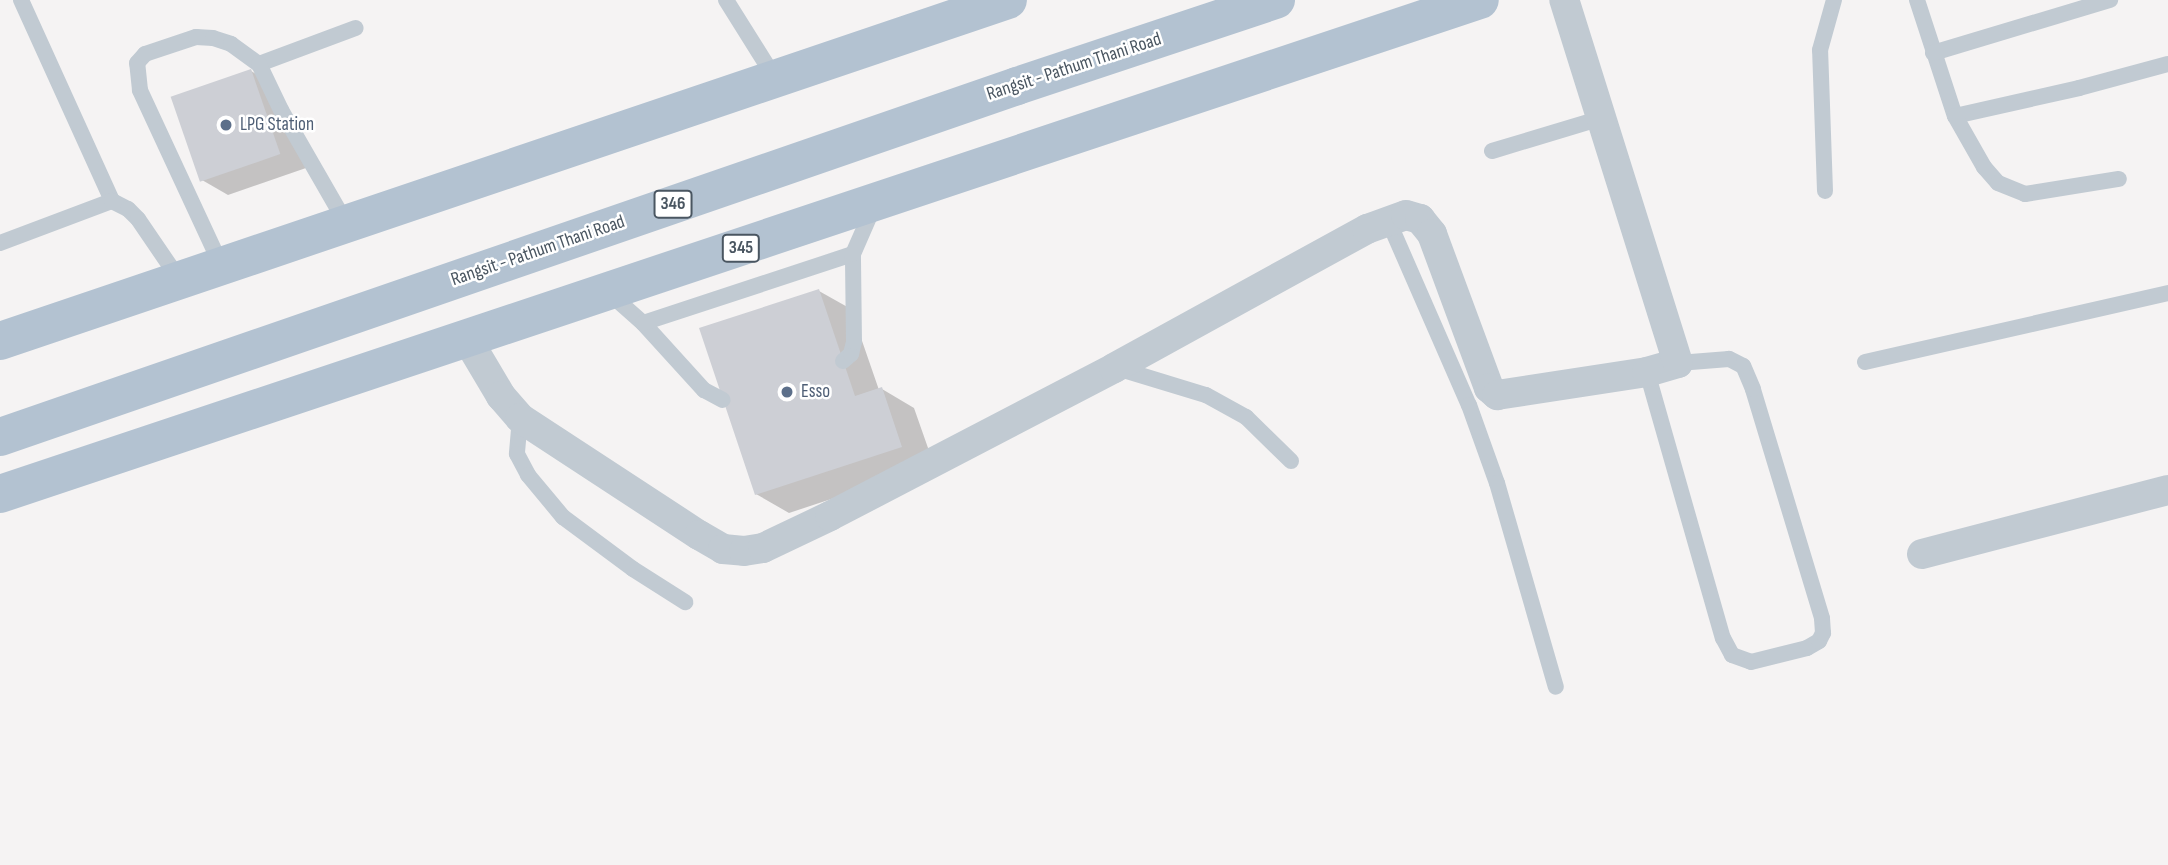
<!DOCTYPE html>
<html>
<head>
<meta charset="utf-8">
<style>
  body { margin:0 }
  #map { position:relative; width:2168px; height:865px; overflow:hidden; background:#f5f3f3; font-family:"Sofia Sans Condensed",sans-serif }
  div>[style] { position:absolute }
  .shadow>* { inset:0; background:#0003 }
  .building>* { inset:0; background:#cdcfd5; transform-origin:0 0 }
  .service>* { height:16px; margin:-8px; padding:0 8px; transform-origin:8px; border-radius:8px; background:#c1cad2 }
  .minor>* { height:30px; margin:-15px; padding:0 15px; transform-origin:15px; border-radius:15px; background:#c1cad2 }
  .primary>* { height:38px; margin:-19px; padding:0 19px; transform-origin:19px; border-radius:19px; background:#b3c2d1 }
  .dots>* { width:19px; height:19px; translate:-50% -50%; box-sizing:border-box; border:4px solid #fff; border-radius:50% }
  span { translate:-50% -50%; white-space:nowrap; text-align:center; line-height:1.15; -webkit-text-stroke:5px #fff; paint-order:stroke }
  .shield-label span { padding:2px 5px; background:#fff; border:2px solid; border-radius:5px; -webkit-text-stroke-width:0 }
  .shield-label { font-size:18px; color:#4a5661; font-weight:700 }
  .street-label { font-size:19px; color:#4a5661 }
  .service-label { font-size:19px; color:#4e5e75 }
  .left { translate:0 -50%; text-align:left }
</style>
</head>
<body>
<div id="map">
  <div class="shadow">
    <i style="clip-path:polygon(251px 71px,277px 86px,306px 168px,228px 195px,202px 180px)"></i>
    <i style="clip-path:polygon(819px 291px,851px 309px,879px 390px,882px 389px,914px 408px,934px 465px,789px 513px,756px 494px)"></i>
  </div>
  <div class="building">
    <i style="left:251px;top:69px;width:90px;height:85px;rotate:71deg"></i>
    <i style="clip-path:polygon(819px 289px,855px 396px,882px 387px,902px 447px,755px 495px,699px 328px)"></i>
  </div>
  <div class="service">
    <i style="left:21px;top:0;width:221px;rotate:65.6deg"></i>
    <i style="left:726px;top:0;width:92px;rotate:57.9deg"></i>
    <i style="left:1917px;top:0;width:122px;rotate:71.9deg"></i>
    <i style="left:1955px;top:116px;width:127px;rotate:-12.7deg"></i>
    <i style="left:2079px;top:88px;width:92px;rotate:-15.1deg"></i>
    <i style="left:1933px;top:53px;width:185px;rotate:-16.7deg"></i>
    <i style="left:259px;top:64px;width:103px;rotate:-20.4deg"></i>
    <i style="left:1955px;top:116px;width:59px;rotate:60.4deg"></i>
    <i style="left:1984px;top:167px;width:21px;rotate:49deg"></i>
    <i style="left:1998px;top:183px;width:29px;rotate:22deg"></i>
    <i style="left:2025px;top:194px;width:95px;rotate:-9.1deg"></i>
    <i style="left:1492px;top:151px;width:114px;rotate:-16.8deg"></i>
    <i style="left:1825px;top:191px;width:141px;rotate:-92deg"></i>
    <i style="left:1820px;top:50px;width:52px;rotate:-74.4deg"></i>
    <i style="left:1388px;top:220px;width:202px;rotate:66.4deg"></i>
    <i style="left:1469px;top:405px;width:83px;rotate:70.3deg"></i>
    <i style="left:1497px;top:483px;width:212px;rotate:73.9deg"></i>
    <i style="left:0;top:243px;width:120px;rotate:-20.6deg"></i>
    <i style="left:112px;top:201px;width:18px;rotate:27deg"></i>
    <i style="left:128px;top:209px;width:14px;rotate:45deg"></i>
    <i style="left:138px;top:219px;width:73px;rotate:55.7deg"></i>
    <i style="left:222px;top:267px;width:195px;rotate:-114.9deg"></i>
    <i style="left:140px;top:90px;width:27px;rotate:-96deg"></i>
    <i style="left:137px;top:63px;width:12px;rotate:-48deg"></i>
    <i style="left:145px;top:54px;width:54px;rotate:-18.4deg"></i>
    <i style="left:196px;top:37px;width:17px;rotate:3deg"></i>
    <i style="left:213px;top:38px;width:19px;rotate:18deg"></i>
    <i style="left:231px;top:44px;width:34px;rotate:36deg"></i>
    <i style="left:259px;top:64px;width:51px;rotate:64.4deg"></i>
    <i style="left:281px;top:110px;width:130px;rotate:60.1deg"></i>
    <i style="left:608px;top:292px;width:47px;rotate:41.5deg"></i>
    <i style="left:643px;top:323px;width:91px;rotate:47.7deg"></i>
    <i style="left:704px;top:390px;width:21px;rotate:28deg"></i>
    <i style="left:643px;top:323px;width:221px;rotate:-18.2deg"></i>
    <i style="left:843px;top:361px;width:11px;rotate:-41deg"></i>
    <i style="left:851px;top:354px;width:12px;rotate:-76deg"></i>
    <i style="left:854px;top:342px;width:88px;rotate:-90.7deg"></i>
    <i style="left:853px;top:254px;width:52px;rotate:-66.4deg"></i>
    <i style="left:1865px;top:362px;width:311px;rotate:-12.8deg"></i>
    <i style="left:1117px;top:368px;width:93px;rotate:16.9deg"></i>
    <i style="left:1206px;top:395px;width:46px;rotate:28.8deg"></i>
    <i style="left:1246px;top:417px;width:63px;rotate:44.4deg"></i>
    <i style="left:1647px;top:372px;width:277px;rotate:74.1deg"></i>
    <i style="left:1723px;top:638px;width:19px;rotate:62deg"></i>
    <i style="left:1732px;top:655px;width:20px;rotate:20deg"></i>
    <i style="left:1751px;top:662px;width:58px;rotate:-14deg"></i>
    <i style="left:1807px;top:648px;width:14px;rotate:-30deg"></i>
    <i style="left:1819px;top:641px;width:9px;rotate:-63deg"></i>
    <i style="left:1823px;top:633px;width:15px;rotate:-94deg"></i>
    <i style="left:1822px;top:618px;width:239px;rotate:-106.8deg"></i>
    <i style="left:1753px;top:389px;width:25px;rotate:-113deg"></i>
    <i style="left:1743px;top:366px;width:16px;rotate:-153deg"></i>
    <i style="left:1729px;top:359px;width:51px;rotate:175.5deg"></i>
    <i style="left:520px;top:418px;width:36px;rotate:95deg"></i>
    <i style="left:517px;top:454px;width:24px;rotate:62deg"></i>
    <i style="left:528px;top:475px;width:55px;rotate:50.2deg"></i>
    <i style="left:563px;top:517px;width:87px;rotate:36.6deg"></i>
    <i style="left:633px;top:569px;width:62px;rotate:32.4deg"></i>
  </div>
  <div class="minor">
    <i style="left:466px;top:337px;width:69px;rotate:59.3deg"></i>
    <i style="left:501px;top:396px;width:29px;rotate:49deg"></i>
    <i style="left:520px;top:418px;width:214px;rotate:33.2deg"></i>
    <i style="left:699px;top:535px;width:28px;rotate:30deg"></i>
    <i style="left:723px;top:549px;width:21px;rotate:5deg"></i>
    <i style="left:744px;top:551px;width:19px;rotate:-9deg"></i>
    <i style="left:763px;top:548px;width:74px;rotate:-25.5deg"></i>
    <i style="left:830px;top:516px;width:320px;rotate:-27.5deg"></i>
    <i style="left:1114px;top:368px;width:289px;rotate:-28.8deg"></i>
    <i style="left:1367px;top:229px;width:41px;rotate:-19.7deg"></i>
    <i style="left:1406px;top:215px;width:15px;rotate:16deg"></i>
    <i style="left:1420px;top:219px;width:19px;rotate:51deg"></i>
    <i style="left:1432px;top:234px;width:164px;rotate:69.7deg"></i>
    <i style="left:1489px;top:388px;width:11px;rotate:41deg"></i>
    <i style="left:1497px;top:395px;width:152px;rotate:-8.7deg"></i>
    <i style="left:1647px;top:372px;width:32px;rotate:-16deg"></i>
    <i style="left:1678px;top:363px;width:380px;rotate:-107.4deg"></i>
    <i style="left:1922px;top:554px;width:254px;rotate:-14.6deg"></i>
  </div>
  <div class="primary">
    <i style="left:0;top:341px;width:1064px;rotate:-18.69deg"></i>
    <i style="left:0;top:437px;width:1076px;rotate:-19.04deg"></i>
    <i style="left:1017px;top:86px;width:273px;rotate:-18.4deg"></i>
    <i style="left:0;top:494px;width:1560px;rotate:-18.46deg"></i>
  </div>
  <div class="dots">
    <i style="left:226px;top:125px;background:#5c6f8a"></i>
    <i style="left:787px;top:392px;background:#5c6f8a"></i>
  </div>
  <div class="shield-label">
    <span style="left:673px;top:204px">346</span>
    <span style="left:741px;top:248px">345</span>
  </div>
  <div class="street-label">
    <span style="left:1074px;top:67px;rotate:-18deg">Rangsit - Pathum Thani Road</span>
    <span style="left:538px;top:251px;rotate:-19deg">Rangsit - Pathum Thani Road</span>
  </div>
  <div class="service-label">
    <span class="left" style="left:240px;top:125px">LPG Station</span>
    <span class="left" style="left:801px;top:392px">Esso</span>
  </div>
</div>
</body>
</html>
